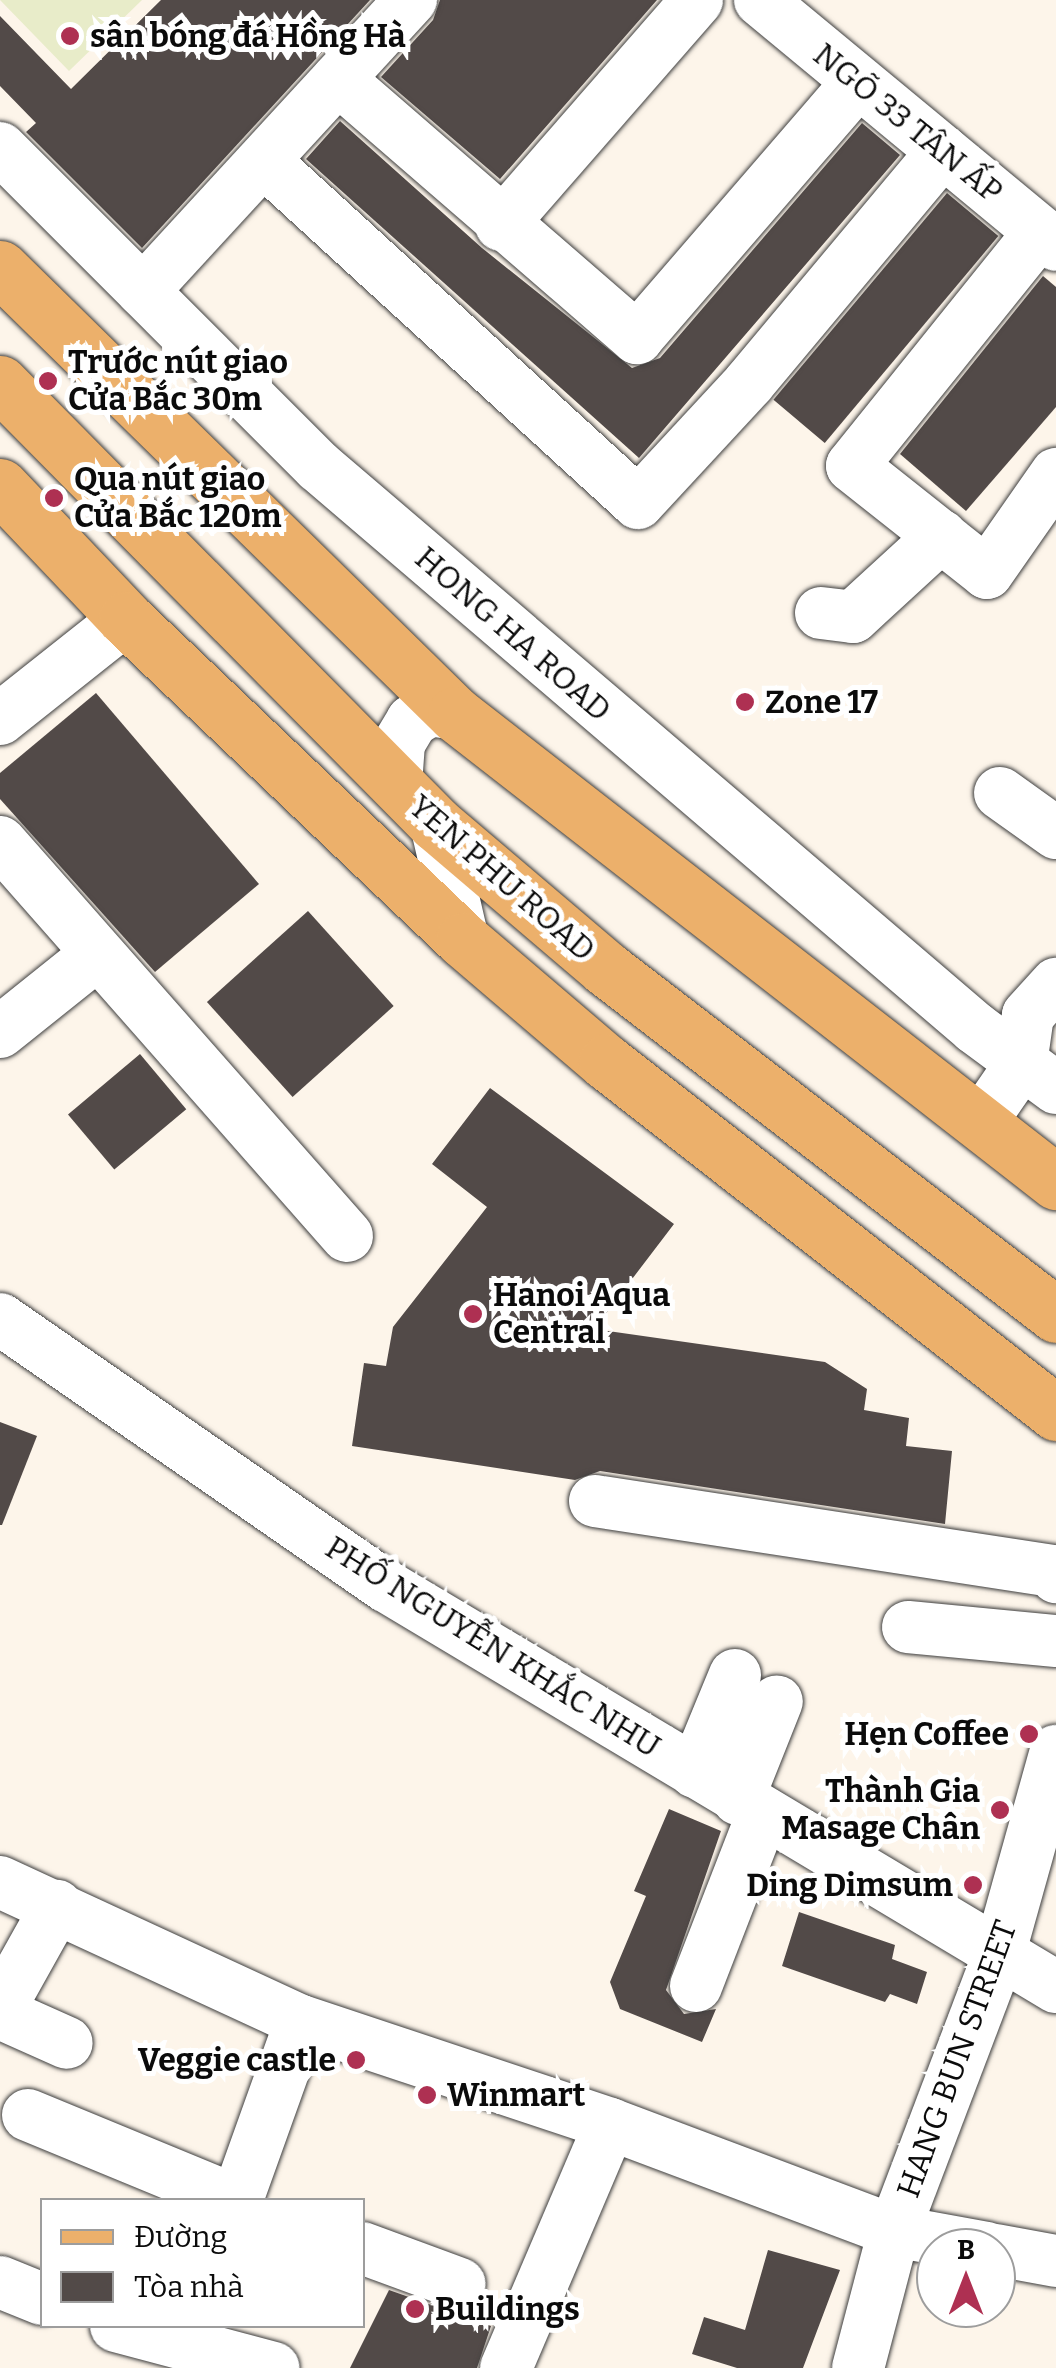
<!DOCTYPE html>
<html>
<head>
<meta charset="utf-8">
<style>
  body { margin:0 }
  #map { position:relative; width:1056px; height:2368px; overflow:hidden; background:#fdf5ea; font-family:Bitter,serif }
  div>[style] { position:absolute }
  .pitch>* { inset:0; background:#e8ecc9 }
  .building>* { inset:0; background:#524a48; transform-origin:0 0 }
  .roads { filter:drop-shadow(0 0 2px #3e3e3e) drop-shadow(0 0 2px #3e3e3e) }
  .minor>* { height:52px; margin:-26px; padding:0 26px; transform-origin:26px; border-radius:26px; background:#fff }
  .major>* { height:55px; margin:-27.5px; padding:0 27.5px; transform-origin:27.5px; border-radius:27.5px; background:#ecb06b }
  .dots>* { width:28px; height:28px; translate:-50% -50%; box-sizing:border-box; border:5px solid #fff; border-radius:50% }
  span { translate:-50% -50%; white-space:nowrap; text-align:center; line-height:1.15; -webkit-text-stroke:10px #fff; paint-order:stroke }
  .poi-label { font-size:32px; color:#0b0b0b; font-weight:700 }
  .left { translate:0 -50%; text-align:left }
  .right { translate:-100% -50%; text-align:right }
  .street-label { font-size:32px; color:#0b0b0b }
  .legend { position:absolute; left:40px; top:2198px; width:325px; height:130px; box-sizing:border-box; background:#fff; border:2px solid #9d9d9d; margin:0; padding:12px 18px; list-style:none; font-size:30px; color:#0b0b0b }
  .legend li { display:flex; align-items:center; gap:20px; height:50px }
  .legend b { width:50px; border:2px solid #9d9d9d }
  .north { position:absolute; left:916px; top:2228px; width:100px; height:100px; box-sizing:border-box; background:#fff; border:2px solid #9d9d9d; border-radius:50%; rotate:0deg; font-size:28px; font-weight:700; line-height:40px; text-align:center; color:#0b0b0b }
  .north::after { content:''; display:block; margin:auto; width:35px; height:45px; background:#ae3052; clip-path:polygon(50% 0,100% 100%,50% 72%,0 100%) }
</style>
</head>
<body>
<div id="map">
  <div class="pitch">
    <i style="clip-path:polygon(0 0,142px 0,69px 71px)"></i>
  </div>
  <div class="building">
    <i style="clip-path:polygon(161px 0,370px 0,142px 248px,26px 132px,36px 123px,0 86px,0 16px,71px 89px)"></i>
    <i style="clip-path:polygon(440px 0,657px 0,500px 179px,381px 77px,433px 20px)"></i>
    <i style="clip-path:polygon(340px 121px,482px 248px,632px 368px,660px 358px,862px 123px,900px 155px,639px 458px,306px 159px)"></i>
    <i style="left:947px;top:193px;width:67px;height:270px;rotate:40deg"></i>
    <i style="clip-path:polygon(1043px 276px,1056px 287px,1056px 407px,966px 511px,900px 454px)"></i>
    <i style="clip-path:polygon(96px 693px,259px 884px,155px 972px,0 799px,0 773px)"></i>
    <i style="left:308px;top:911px;width:128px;height:136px;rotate:48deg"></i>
    <i style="left:140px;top:1054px;width:72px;height:94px;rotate:50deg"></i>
    <i style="clip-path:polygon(490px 1088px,674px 1224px,594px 1329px,825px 1362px,867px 1389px,864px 1410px,909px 1418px,906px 1446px,952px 1451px,945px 1524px,600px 1471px,575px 1480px,352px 1446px,364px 1363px,386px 1366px,393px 1327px,487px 1207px,432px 1164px)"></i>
    <i style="clip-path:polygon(0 1422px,37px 1436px,2px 1525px,0 1525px)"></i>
    <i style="clip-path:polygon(669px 1809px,721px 1831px,666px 1990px,684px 2014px,716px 2009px,702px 2042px,620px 2009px,610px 1982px,646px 1896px,634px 1891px)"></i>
    <i style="clip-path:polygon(799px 1912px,895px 1945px,892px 1959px,927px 1972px,917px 2004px,890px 1994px,885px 2002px,782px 1966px)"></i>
    <i style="clip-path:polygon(768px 2250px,840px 2270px,803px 2368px,737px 2368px,692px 2354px,704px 2317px,745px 2330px)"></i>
    <i style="clip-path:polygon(389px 2290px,491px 2326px,477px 2368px,350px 2368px)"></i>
  </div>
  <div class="roads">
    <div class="minor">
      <i style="left:760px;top:0;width:384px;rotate:39.6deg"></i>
      <i style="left:338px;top:79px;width:396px;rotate:40.9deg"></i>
      <i style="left:637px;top:338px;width:335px;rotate:-49.2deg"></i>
      <i style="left:0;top:148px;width:450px;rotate:45deg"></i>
      <i style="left:318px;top:466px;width:865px;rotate:40.54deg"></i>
      <i style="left:975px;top:1028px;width:101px;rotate:36.5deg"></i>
      <i style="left:265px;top:162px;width:505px;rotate:42.43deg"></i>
      <i style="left:638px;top:503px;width:163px;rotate:-47.2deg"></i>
      <i style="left:749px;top:383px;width:302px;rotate:-50.1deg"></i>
      <i style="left:501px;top:225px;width:298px;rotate:-48.9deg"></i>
      <i style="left:1040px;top:232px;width:300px;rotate:128.8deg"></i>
      <i style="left:852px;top:466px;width:172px;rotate:38.4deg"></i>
      <i style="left:987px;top:573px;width:121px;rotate:-55.1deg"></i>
      <i style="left:143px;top:291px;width:396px;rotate:-47.4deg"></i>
      <i style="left:821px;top:613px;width:32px;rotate:7deg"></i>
      <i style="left:853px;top:617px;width:120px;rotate:-42.6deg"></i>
      <i style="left:0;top:719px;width:161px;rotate:-38.4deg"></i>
      <i style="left:396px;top:784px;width:41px;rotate:-85.8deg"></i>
      <i style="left:399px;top:743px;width:26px;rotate:-59deg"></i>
      <i style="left:412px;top:721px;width:21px;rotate:-31deg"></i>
      <i style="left:430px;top:710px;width:25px;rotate:9deg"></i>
      <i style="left:1000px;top:793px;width:69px;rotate:35.5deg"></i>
      <i style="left:436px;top:824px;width:119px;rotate:76.9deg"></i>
      <i style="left:0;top:842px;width:525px;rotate:48.63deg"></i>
      <i style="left:0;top:1032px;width:123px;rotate:-38.7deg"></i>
      <i style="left:981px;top:1122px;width:70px;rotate:-55.4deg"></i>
      <i style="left:1021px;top:1064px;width:49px;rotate:-81.9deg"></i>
      <i style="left:1028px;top:1015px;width:42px;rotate:-47.9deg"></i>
      <i style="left:0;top:1319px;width:469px;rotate:34.7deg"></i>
      <i style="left:386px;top:1586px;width:781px;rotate:30.9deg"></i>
      <i style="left:595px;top:1501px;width:463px;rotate:8.7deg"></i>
      <i style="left:1053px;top:1571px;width:7px;rotate:63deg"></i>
      <i style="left:908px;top:1627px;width:149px;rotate:5.4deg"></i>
      <i style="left:695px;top:1772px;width:105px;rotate:-67.6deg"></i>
      <i style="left:738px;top:1799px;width:105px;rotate:-68.3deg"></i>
      <i style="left:0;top:1882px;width:332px;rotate:24.8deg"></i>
      <i style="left:301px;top:2021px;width:326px;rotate:18.4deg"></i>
      <i style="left:610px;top:2124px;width:303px;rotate:20.6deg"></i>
      <i style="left:894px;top:2231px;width:95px;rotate:10.4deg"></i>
      <i style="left:696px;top:1986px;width:186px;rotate:-68.8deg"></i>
      <i style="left:0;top:2008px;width:117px;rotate:-60.8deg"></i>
      <i style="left:0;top:2013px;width:73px;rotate:24.1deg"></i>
      <i style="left:28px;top:2115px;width:223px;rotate:22.4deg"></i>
      <i style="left:237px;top:2200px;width:190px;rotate:-70.3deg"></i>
      <i style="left:362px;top:2248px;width:104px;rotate:20.2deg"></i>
      <i style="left:996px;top:2250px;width:61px;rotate:10.4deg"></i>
      <i style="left:0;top:2282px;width:45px;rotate:22deg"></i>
      <i style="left:116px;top:2326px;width:163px;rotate:14.9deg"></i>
      <i style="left:506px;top:2368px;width:265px;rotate:-66.9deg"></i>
      <i style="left:858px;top:2368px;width:142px;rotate:-75.3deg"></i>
      <i style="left:894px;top:2231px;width:295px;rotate:-69.2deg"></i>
      <i style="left:999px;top:1955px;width:212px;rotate:-74.4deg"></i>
    </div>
    <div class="major">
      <i style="left:0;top:268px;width:637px;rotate:44.43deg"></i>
      <i style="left:455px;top:714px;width:762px;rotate:37.91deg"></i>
      <i style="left:0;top:383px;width:620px;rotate:45.33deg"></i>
      <i style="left:436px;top:824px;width:222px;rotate:40.4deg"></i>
      <i style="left:605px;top:968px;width:569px;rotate:37.57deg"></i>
      <i style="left:0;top:486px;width:183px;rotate:46.5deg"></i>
      <i style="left:126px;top:619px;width:465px;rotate:43.6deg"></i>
      <i style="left:463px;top:940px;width:188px;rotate:40.5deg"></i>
      <i style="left:606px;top:1062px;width:571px;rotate:37.95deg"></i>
    </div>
  </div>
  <div class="dots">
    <i style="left:70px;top:36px;background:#ae3052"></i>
    <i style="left:48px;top:381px;background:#ae3052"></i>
    <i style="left:54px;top:498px;background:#ae3052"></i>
    <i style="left:745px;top:702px;background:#ae3052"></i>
    <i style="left:473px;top:1314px;background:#ae3052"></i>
    <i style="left:1029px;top:1734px;background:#ae3052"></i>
    <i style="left:1000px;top:1810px;background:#ae3052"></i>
    <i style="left:973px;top:1885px;background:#ae3052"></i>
    <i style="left:356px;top:2060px;background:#ae3052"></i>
    <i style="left:427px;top:2095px;background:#ae3052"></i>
    <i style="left:415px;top:2309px;background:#ae3052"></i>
  </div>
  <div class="poi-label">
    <span class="left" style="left:90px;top:36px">sân bóng đá Hồng Hà</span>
    <span class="left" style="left:68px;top:381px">Trước nút giao<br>Cửa Bắc 30m</span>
    <span class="left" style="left:74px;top:498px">Qua nút giao<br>Cửa Bắc 120m</span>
    <span class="left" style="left:765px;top:702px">Zone 17</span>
    <span class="left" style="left:493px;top:1314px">Hanoi Aqua<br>Central</span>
    <span class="right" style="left:1009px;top:1734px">Hẹn Coffee</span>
    <span class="right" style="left:980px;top:1810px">Thành Gia<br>Masage Chân</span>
    <span class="right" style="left:953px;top:1885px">Ding Dimsum</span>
    <span class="right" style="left:336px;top:2060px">Veggie castle</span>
    <span class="left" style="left:447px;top:2095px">Winmart</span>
    <span class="left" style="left:435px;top:2309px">Buildings</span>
  </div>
  <div class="street-label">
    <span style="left:908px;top:123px;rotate:39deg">NGÕ 33 TÂN ẤP</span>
    <span style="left:513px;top:634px;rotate:41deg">HONG HA ROAD</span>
    <span style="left:502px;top:878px;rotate:41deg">YEN PHU ROAD</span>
    <span style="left:493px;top:1647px;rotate:32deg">PHỐ NGUYỄN KHẮC NHU</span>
    <span style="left:957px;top:2059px;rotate:-70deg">HANG BUN STREET</span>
  </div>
  <ul class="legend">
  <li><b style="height:12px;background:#ecb06b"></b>Đường</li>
  <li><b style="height:28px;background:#524a48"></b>Tòa nhà</li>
  </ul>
  <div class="north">B</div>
</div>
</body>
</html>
